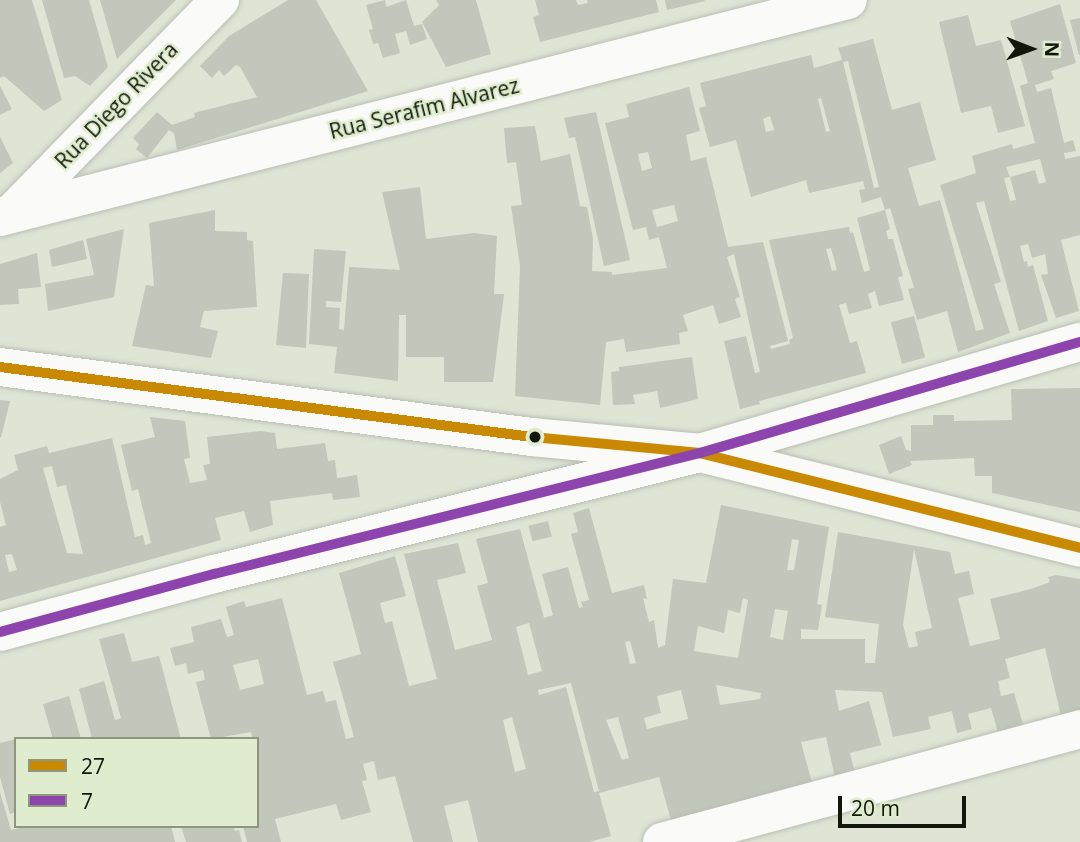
<!DOCTYPE html>
<html>
<head>
<meta charset="utf-8">
<style>
  body { margin:0 }
  #map { position:relative; width:1080px; height:842px; overflow:hidden; background:#dee5d5; font-family:"Open Sans",sans-serif }
  div>[style] { position:absolute }
  .building>* { inset:0; background:#c1c7ba; transform-origin:0 0 }
  .roads { filter:drop-shadow(0 0 2px #b9beb2) drop-shadow(0 0 2px #b9beb2) }
  .minor>* { height:38px; margin:-19px; padding:0 19px; transform-origin:19px; border-radius:19px; background:#fafbf9 }
  .bus-1>* { height:10px; margin:-5px; padding:0 5px; transform-origin:5px; border-radius:5px; background:#c98902 }
  .bus-2>* { height:10px; margin:-5px; padding:0 5px; transform-origin:5px; border-radius:5px; background:#8e44ad }
  .dots>* { width:19px; height:19px; translate:-50% -50%; box-sizing:border-box; border:4px solid #dfecce; border-radius:50% }
  span { translate:-50% -50%; white-space:nowrap; text-align:center; line-height:1.15; -webkit-text-stroke:5px #dfecce; paint-order:stroke }
  .street-label { font-size:21px; color:#12170c }
  .legend { position:absolute; left:14px; top:737px; width:245px; height:91px; box-sizing:border-box; background:#dfecce; border:2px solid #8d9780; margin:0; padding:9px 12px; list-style:none; font-size:21px; color:#12170c }
  .legend li { display:flex; align-items:center; gap:14px; height:35px }
  .legend b { width:35px; border:2px solid #8d9780 }
  .north { position:absolute; left:996px; top:14px; width:70px; height:70px; -webkit-text-stroke:5px #dfecce; paint-order:stroke; rotate:91deg; font-size:19px; font-weight:700; line-height:28px; text-align:center; color:#12170c }
  .north::after { content:''; display:block; margin:auto; width:24px; height:32px; background:#12170c; clip-path:polygon(50% 0,100% 100%,50% 72%,0 100%) }
  .scale { position:absolute; left:838px; top:796px; width:128px; height:32px; box-sizing:border-box; border:4px solid #12170c; border-top:0; padding-left:9px; font-size:21px; line-height:24px; white-space:nowrap; color:#12170c; -webkit-text-stroke:5px #dfecce; paint-order:stroke }
</style>
</head>
<body>
<div id="map">
  <div class="building">
    <i style="clip-path:polygon(0 0,32px 0,62px 100px,44px 111px,4px 76px,0 78px)"></i>
    <i style="clip-path:polygon(42px 0,89px 0,108px 67px,90px 86px,75px 76px,64px 78px)"></i>
    <i style="clip-path:polygon(100px 0,176px 0,117px 59px)"></i>
    <i style="clip-path:polygon(288px 0,316px 0,368px 91px,177px 150px,174px 133px,169px 130px,147px 158px,136px 149px,139px 144px,133px 138px,157px 112px,172px 125px,195px 117px,194px 113px,257px 97px,240px 67px,236px 65px,224px 76px,219px 70px,212px 78px,200px 66px,229px 36px)"></i>
    <i style="clip-path:polygon(385px 0,386px 7px,406px 0,414px 26px,422px 24px,427px 39px,410px 45px,406px 31px,395px 34px,400px 53px,383px 58px,378px 43px,373px 44px,369px 30px,373px 29px,366px 5px)"></i>
    <i style="clip-path:polygon(436px 0,476px 0,491px 54px,446px 67px,422px 22px,439px 5px)"></i>
    <i style="clip-path:polygon(535px 0,576px 0,578px 5px,588px 3px,587px 0,656px 0,659px 12px,540px 42px,533px 17px,539px 15px)"></i>
    <i style="clip-path:polygon(665px 0,704px 0,705px 1px,667px 10px)"></i>
    <i style="clip-path:polygon(evenodd,1060px 4px,1076px 63px,1051px 71px,1054px 79px,1035px 85px,1037px 92px,1051px 88px,1064px 143px,1073px 140px,1076px 151px,1064px 153px,1065px 159px,1080px 156px,1080px 235px,1061px 240px,1079px 311px,1056px 318px,1041px 275px,1048px 274px,1045px 254px,1032px 258px,1028px 244px,1020px 246px,1024px 262px,1027px 261px,1028px 267px,1033px 265px,1048px 321px,1019px 331px,984px 201px,976px 203px,1001px 282px,994px 284px,1010px 333px,958px 352px,947px 311px,917px 320px,908px 289px,914px 288px,890px 208px,885px 210px,881px 197px,862px 203px,859px 190px,865px 189px,863px 181px,809px 193px,806px 180px,751px 197px,736px 140px,710px 147px,699px 108px,706px 106px,700px 83px,811px 55px,814px 68px,842px 60px,838px 48px,873px 39px,892px 110px,920px 102px,936px 160px,908px 168px,919px 206px,940px 200px,976px 331px,984px 329px,940px 185px,976px 173px,972px 156px,1012px 144px,1013px 149px,1035px 143px,1020px 86px,1028px 83px,1010px 21px,1060px 4px,848px 61px,879px 187px,874px 188px,843px 62px,848px 61px,1060px 4px,821px 98px,830px 131px,826px 132px,818px 99px,821px 98px,1060px 4px,770px 116px,774px 130px,766px 132px,763px 119px,770px 116px,1060px 4px,1040px 159px,1046px 182px,1039px 184px,1035px 170px,1010px 177px,1016px 200px,1010px 201px,1004px 178px,1010px 177px,1006px 167px,1040px 159px)"></i>
    <i style="clip-path:polygon(968px 15px,976px 46px,1001px 40px,1025px 126px,998px 133px,991px 106px,961px 113px,939px 22px)"></i>
    <i style="clip-path:polygon(1080px 18px,1080px 55px,1079px 55px,1070px 20px)"></i>
    <i style="clip-path:polygon(0 86px,12px 109px,0 115px)"></i>
    <i style="clip-path:polygon(evenodd,689px 87px,700px 131px,686px 135px,691px 161px,706px 157px,728px 247px,763px 242px,788px 341px,770px 346px,771px 349px,790px 344px,789px 340px,793px 338px,769px 240px,849px 227px,850px 233px,853px 232px,864px 272px,870px 270px,857px 218px,885px 210px,890px 229px,886px 231px,888px 239px,893px 239px,903px 276px,898px 277px,904px 300px,879px 306px,875px 291px,868px 294px,872px 308px,849px 314px,846px 303px,839px 305px,850px 343px,857px 341px,866px 373px,759px 401px,760px 404px,740px 409px,724px 341px,746px 336px,755px 373px,760px 372px,734px 254px,727px 257px,740px 297px,735px 299px,741px 317px,719px 324px,713px 305px,683px 315px,688px 331px,679px 333px,680px 344px,626px 352px,624px 339px,606px 342px,600px 405px,515px 396px,520px 266px,511px 206px,522px 205px,516px 162px,507px 163px,504px 128px,535px 126px,541px 161px,570px 154px,580px 206px,587px 207px,593px 239px,592px 271px,612px 272px,612px 275px,667px 268px,659px 237px,649px 240px,646px 227px,633px 230px,605px 123px,629px 117px,626px 104px,689px 87px,648px 152px,652px 168px,642px 171px,638px 154px,648px 152px,689px 87px,674px 205px,678px 221px,657px 227px,652px 210px,674px 205px,689px 87px,831px 248px,837px 270px,832px 271px,826px 249px,831px 248px)"></i>
    <i style="clip-path:polygon(596px 112px,630px 260px,604px 266px,575px 137px,569px 138px,564px 118px)"></i>
    <i style="clip-path:polygon(0 137px,13px 163px,0 173px)"></i>
    <i style="clip-path:polygon(420px 187px,426px 239px,474px 233px,497px 236px,494px 294px,504px 294px,493px 382px,444px 382px,444px 357px,406px 357px,406px 315px,399px 315px,398px 381px,334px 373px,337px 347px,309px 344px,314px 249px,346px 251px,341px 302px,326px 301px,326px 307px,340px 308px,339px 329px,344px 330px,349px 267px,400px 270px,382px 192px)"></i>
    <i style="clip-path:polygon(215px 210px,215px 231px,247px 232px,247px 240px,253px 241px,257px 307px,204px 311px,200px 327px,218px 331px,211px 358px,132px 346px,146px 285px,154px 286px,149px 223px)"></i>
    <i style="clip-path:polygon(124px 229px,114px 297px,48px 311px,45px 284px,94px 275px,86px 239px)"></i>
    <i style="clip-path:polygon(83px 240px,87px 259px,52px 267px,49px 250px)"></i>
    <i style="clip-path:polygon(37px 253px,41px 287px,18px 289px,19px 304px,0 305px,0 264px)"></i>
    <i style="clip-path:polygon(283px 273px,309px 274px,306px 348px,276px 345px)"></i>
    <i style="left:914px;top:316px;width:43px;height:24px;rotate:75deg"></i>
    <i style="clip-path:polygon(692px 357px,698px 399px,660px 408px,657px 391px,633px 395px,635px 404px,613px 405px,611px 372px,619px 371px,619px 367px)"></i>
    <i style="clip-path:polygon(1080px 388px,1080px 512px,992px 493px,992px 476px,975px 476px,974px 458px,910px 461px,912px 465px,889px 474px,879px 445px,901px 436px,906px 450px,911px 451px,911px 425px,933px 425px,933px 415px,954px 415px,954px 421px,1012px 420px,1011px 389px)"></i>
    <i style="clip-path:polygon(0 400px,10px 401px,1px 437px,0 437px)"></i>
    <i style="clip-path:polygon(evenodd,150px 417px,185px 421px,190px 458px,184px 459px,190px 483px,207px 480px,203px 465px,210px 464px,207px 437px,261px 431px,275px 433px,277px 449px,325px 443px,328px 461px,335px 460px,337px 478px,357px 475px,360px 497px,333px 500px,332px 493px,270px 501px,273px 525px,250px 532px,244px 511px,215px 518px,221px 540px,0 601px,0 527px,6px 525px,0 502px,0 479px,18px 470px,14px 455px,47px 446px,49px 453px,112px 438px,135px 537px,143px 535px,145px 545px,151px 543px,138px 489px,132px 491px,121px 445px,155px 437px,150px 417px,52px 466px,57px 487px,66px 485px,83px 554px,67px 553px,43px 468px,52px 466px,150px 417px,12px 554px,17px 570px,9px 572px,5px 555px,12px 554px)"></i>
    <i style="clip-path:polygon(evenodd,721px 505px,829px 527px,817px 604px,822px 605px,818px 630px,801px 629px,801px 639px,865px 639px,865px 663px,875px 663px,879px 624px,825px 617px,838px 532px,950px 552px,955px 574px,969px 571px,974px 594px,958px 598px,970px 646px,1000px 639px,990px 599px,1031px 589px,1050px 582px,1048px 577px,1056px 575px,1080px 579px,1080px 711px,1061px 716px,1045px 648px,1005px 659px,1010px 678px,998px 681px,1001px 696px,1014px 693px,1024px 728px,999px 736px,991px 708px,968px 714px,972px 729px,957px 733px,952px 711px,928px 717px,931px 729px,893px 737px,882px 692px,835px 690px,839px 711px,869px 701px,881px 745px,850px 753px,855px 773px,835px 778px,826px 737px,801px 742px,812px 783px,671px 820px,659px 777px,599px 793px,611px 836px,589px 842px,478px 842px,468px 800px,444px 806px,453px 842px,413px 842px,395px 776px,378px 780px,374px 761px,363px 764px,367px 780px,362px 781px,371px 812px,341px 820px,336px 804px,275px 819px,281px 842px,247px 842px,243px 826px,257px 826px,257px 739px,253px 739px,251px 732px,211px 739px,196px 682px,205px 680px,203px 670px,188px 674px,186px 663px,175px 666px,170px 648px,194px 642px,191px 627px,221px 619px,227px 637px,234px 635px,226px 607px,244px 601px,246px 607px,282px 598px,307px 695px,323px 691px,326px 702px,336px 700px,346px 739px,354px 737px,333px 662px,361px 654px,339px 573px,395px 556px,406px 596px,380px 603px,385px 623px,392px 621px,409px 686px,437px 679px,404px 554px,458px 543px,466px 573px,437px 580px,455px 650px,492px 640px,477px 586px,488px 583px,476px 539px,520px 529px,544px 618px,553px 615px,542px 574px,568px 567px,579px 608px,583px 607px,581px 602px,589px 600px,571px 534px,578px 532px,573px 513px,589px 508px,612px 593px,644px 585px,647px 599px,643px 598px,649px 622px,654px 620px,658px 648px,665px 645px,673px 579px,706px 583px,721px 505px,792px 539px,799px 540px,794px 570px,787px 570px,792px 539px,721px 505px,914px 549px,932px 628px,915px 632px,918px 646px,909px 648px,903px 625px,914px 549px,721px 505px,743px 598px,748px 600px,738px 658px,694px 651px,698px 626px,724px 633px,728px 610px,740px 613px,743px 598px,721px 505px,775px 609px,788px 611px,783px 640px,770px 637px,775px 609px,721px 505px,529px 623px,542px 671px,528px 675px,516px 627px,529px 623px,721px 505px,630px 641px,636px 663px,630px 664px,625px 642px,630px 641px,721px 505px,258px 659px,264px 684px,240px 690px,233px 665px,258px 659px,721px 505px,571px 683px,599px 791px,594px 792px,566px 687px,539px 695px,538px 690px,571px 683px,721px 505px,716px 685px,761px 693px,760px 699px,720px 705px,716px 685px,721px 505px,681px 690px,688px 719px,647px 729px,644px 718px,661px 713px,657px 696px,681px 690px,721px 505px,512px 717px,526px 769px,515px 772px,503px 720px,512px 717px,721px 505px,618px 717px,629px 758px,622px 760px,606px 720px,618px 717px)"></i>
    <i style="left:548px;top:521px;width:16px;height:20px;rotate:76deg"></i>
    <i style="clip-path:polygon(124px 633px,132px 662px,159px 656px,181px 739px,92px 739px,79px 689px,104px 681px,115px 720px,121px 718px,99px 639px)"></i>
    <i style="clip-path:polygon(69px 696px,81px 739px,53px 739px,43px 704px)"></i>
    <i style="clip-path:polygon(16px 739px,16px 812px,10px 814px,0 777px,0 743px)"></i>
    <i style="clip-path:polygon(0 792px,11px 830px,28px 826px,171px 826px,175px 842px,0 842px)"></i>
    <i style="clip-path:polygon(181px 826px,233px 826px,235px 831px,239px 830px,242px 842px,186px 842px)"></i>
  </div>
  <div class="roads">
    <div class="minor">
      <i style="left:14px;top:211px;width:295px;rotate:-45.7deg"></i>
      <i style="left:0;top:217px;width:875px;rotate:-14.35deg"></i>
      <i style="left:0;top:367px;width:537px;rotate:7.5deg"></i>
      <i style="left:532px;top:437px;width:169px;rotate:5.4deg"></i>
      <i style="left:700px;top:453px;width:392px;rotate:14deg"></i>
      <i style="left:0;top:632px;width:222px;rotate:-15.2deg"></i>
      <i style="left:214px;top:574px;width:501px;rotate:-13.98deg"></i>
      <i style="left:700px;top:453px;width:396px;rotate:-16.3deg"></i>
      <i style="left:662px;top:842px;width:433px;rotate:-15.1deg"></i>
    </div>
  </div>
  <div class="bus-1">
    <i style="left:0;top:367px;width:537px;rotate:7.5deg"></i>
    <i style="left:532px;top:437px;width:169px;rotate:5.4deg"></i>
    <i style="left:700px;top:453px;width:392px;rotate:14deg"></i>
  </div>
  <div class="bus-2">
    <i style="left:0;top:632px;width:222px;rotate:-15.2deg"></i>
    <i style="left:214px;top:574px;width:501px;rotate:-13.98deg"></i>
    <i style="left:700px;top:453px;width:396px;rotate:-16.3deg"></i>
  </div>
  <div class="dots">
    <i style="left:535px;top:437px;background:#12170c"></i>
  </div>
  <div class="street-label">
    <span style="left:116px;top:105px;rotate:-46deg">Rua Diego Rivera</span>
    <span style="left:424px;top:108px;rotate:-14deg">Rua Serafim Alvarez</span>
  </div>
  <ul class="legend">
  <li><b style="height:9px;background:#c98902"></b>27</li>
  <li><b style="height:9px;background:#8e44ad"></b>7</li>
  </ul>
  <div class="north">N</div>
  <div class="scale">20 m</div>
</div>
</body>
</html>
